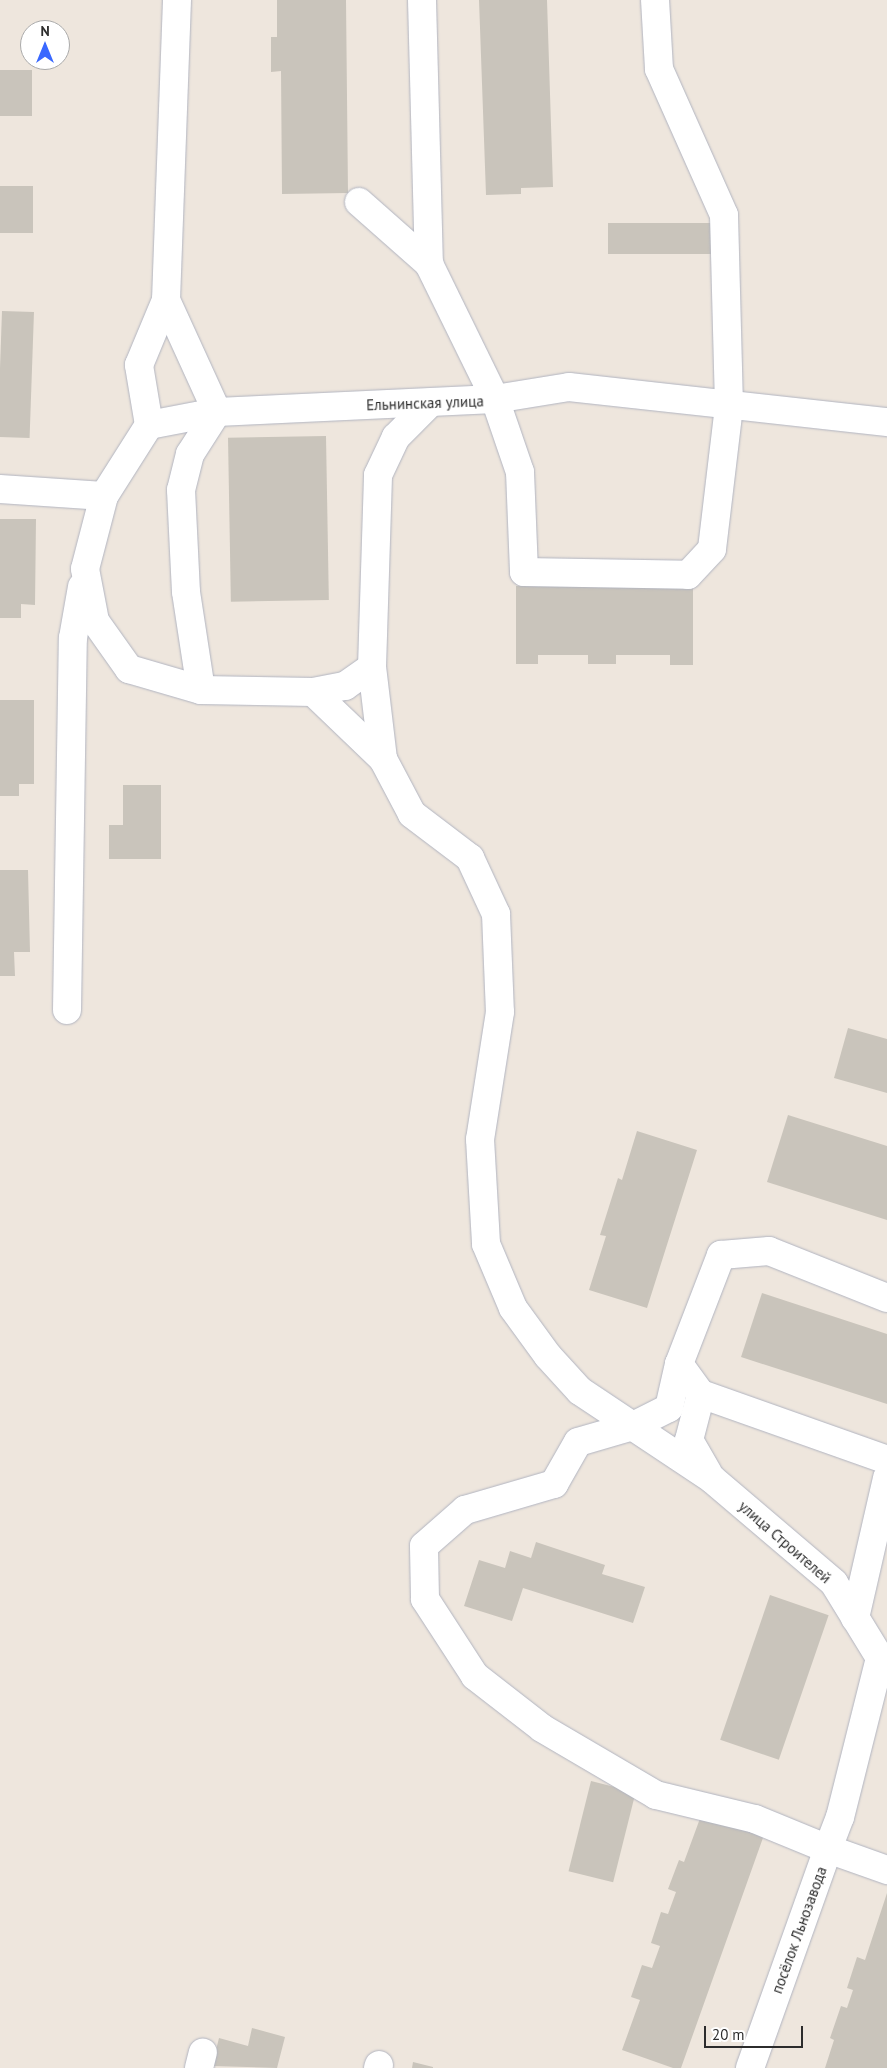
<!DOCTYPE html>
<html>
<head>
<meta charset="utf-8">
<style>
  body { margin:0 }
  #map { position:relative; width:887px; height:2068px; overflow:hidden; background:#eee6dd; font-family:"PT Sans",sans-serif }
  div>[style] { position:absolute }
  .building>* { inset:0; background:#c9c4bb; transform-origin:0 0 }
  .roads { filter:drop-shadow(0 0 1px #b1b4c0) drop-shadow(0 0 1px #b1b4c0) }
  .minor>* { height:28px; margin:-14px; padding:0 14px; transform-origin:14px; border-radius:14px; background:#fff }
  span { translate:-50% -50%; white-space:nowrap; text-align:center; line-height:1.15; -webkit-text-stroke:4px #fff; paint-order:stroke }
  .street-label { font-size:15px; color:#2c2c2c }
  .north { position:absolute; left:20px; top:20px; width:50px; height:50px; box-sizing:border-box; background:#fff; border:1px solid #ababab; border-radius:50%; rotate:0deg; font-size:14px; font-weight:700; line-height:20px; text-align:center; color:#2c2c2c }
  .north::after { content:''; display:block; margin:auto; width:18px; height:22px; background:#3968ff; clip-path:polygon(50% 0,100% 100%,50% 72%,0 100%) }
  .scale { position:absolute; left:704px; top:2026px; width:99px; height:22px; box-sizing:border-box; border:2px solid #2c2c2c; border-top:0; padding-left:6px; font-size:15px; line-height:18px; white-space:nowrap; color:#2c2c2c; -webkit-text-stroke:4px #fff; paint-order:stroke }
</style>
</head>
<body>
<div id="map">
  <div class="building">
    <i style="clip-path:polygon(277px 0,346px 0,348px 193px,282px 194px,281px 71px,271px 72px,271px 37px,277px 37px)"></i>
    <i style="clip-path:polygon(479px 0,547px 0,553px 187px,521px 188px,521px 194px,486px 195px)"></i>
    <i style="left:0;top:70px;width:32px;height:46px"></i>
    <i style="left:0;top:186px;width:33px;height:47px"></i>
    <i style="left:608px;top:223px;width:109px;height:31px"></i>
    <i style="left:2px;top:311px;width:32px;height:126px;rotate:2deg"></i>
    <i style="left:326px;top:436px;width:164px;height:98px;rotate:89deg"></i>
    <i style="clip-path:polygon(0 519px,36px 519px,35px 605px,21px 604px,21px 618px,0 618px)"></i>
    <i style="clip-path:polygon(516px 586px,693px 586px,693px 665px,670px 665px,670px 655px,616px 655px,616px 664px,588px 664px,588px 655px,538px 655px,538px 664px,516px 664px)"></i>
    <i style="clip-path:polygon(0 700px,34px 700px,34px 784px,19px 784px,19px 796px,0 796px)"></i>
    <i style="clip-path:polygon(123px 785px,161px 785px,161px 859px,109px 859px,109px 825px,123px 825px)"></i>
    <i style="clip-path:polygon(0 870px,28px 870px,30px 952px,14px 952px,15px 976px,0 976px)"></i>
    <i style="clip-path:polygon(848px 1028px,887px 1039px,887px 1093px,834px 1078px)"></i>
    <i style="clip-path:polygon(788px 1115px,887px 1146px,887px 1220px,767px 1182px)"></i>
    <i style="clip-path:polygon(637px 1131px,697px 1150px,647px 1308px,589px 1290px,606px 1236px,600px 1235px,618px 1178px,622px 1180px)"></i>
    <i style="clip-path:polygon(762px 1293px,887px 1334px,887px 1404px,741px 1357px)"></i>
    <i style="clip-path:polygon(536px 1542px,605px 1565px,602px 1574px,645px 1587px,633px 1623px,523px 1588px,512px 1621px,464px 1606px,479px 1560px,505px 1568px,510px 1551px,531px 1558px)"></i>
    <i style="left:770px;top:1595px;width:62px;height:153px;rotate:19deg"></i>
    <i style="left:591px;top:1781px;width:46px;height:93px;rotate:14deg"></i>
    <i style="clip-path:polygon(702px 1813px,764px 1835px,681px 2068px,673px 2068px,622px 2050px,640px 2000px,631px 1997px,642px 1965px,652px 1968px,660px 1946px,651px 1943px,661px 1912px,668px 1914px,676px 1892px,668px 1889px,679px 1860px,684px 1862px)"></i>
    <i style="clip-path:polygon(887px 1893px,887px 2068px,825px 2068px,834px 2040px,830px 2038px,841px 2006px,847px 2008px,853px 1990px,847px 1988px,857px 1957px,865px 1960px)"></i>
    <i style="clip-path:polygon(252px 2028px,285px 2037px,277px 2068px,212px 2066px,219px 2038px,248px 2046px)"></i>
    <i style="clip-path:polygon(413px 2062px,433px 2067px,433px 2068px,412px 2068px)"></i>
  </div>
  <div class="roads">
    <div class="minor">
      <i style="left:422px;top:0;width:264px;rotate:88.5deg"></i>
      <i style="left:429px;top:264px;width:150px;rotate:63.9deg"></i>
      <i style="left:495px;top:399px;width:77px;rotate:71.1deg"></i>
      <i style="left:520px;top:472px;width:100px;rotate:87.7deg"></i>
      <i style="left:524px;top:572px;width:164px;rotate:1deg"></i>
      <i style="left:688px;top:575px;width:35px;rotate:-47deg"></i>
      <i style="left:712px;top:549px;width:144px;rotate:-83.2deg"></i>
      <i style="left:729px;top:406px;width:191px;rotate:-91.5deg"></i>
      <i style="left:724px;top:215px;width:160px;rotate:-114deg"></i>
      <i style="left:659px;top:69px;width:69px;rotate:-93.3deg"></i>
      <i style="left:359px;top:202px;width:94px;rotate:41.5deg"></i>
      <i style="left:166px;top:300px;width:123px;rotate:65.5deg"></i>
      <i style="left:217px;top:412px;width:50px;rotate:122.7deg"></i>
      <i style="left:190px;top:454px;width:37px;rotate:104deg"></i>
      <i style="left:181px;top:490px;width:102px;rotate:87.2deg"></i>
      <i style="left:186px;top:592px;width:99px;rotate:81.3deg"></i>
      <i style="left:149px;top:425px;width:61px;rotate:-99.5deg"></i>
      <i style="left:139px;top:365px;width:70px;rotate:-67.4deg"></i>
      <i style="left:166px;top:300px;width:300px;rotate:-87.9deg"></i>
      <i style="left:0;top:489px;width:104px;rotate:3.9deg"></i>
      <i style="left:104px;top:496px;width:84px;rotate:-57.6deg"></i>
      <i style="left:149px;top:425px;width:69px;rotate:-10.8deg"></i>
      <i style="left:217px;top:412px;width:278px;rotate:-2.7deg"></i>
      <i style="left:495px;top:399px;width:75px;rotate:-9.2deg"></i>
      <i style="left:569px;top:387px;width:320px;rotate:6.3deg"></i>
      <i style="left:104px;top:496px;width:75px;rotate:104.6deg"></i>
      <i style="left:85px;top:569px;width:53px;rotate:79.1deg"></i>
      <i style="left:95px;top:621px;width:59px;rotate:54.7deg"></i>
      <i style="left:129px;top:669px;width:75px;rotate:16.3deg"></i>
      <i style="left:201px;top:690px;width:112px;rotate:1deg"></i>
      <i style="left:313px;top:692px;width:97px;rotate:43.7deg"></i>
      <i style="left:383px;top:759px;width:62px;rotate:62.2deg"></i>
      <i style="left:412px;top:814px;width:73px;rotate:37.2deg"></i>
      <i style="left:470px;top:858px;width:62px;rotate:65.1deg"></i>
      <i style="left:496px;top:914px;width:98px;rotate:87.7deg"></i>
      <i style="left:500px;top:1012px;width:129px;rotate:98.9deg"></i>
      <i style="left:480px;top:1139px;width:105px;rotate:86.7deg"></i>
      <i style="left:486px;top:1244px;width:69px;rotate:67.1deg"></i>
      <i style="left:513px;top:1308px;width:59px;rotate:53.9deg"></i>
      <i style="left:548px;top:1356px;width:47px;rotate:47.6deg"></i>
      <i style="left:580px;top:1391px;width:159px;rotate:33.7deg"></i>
      <i style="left:712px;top:1479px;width:160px;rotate:40.4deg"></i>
      <i style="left:834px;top:1583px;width:88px;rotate:58.5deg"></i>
      <i style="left:880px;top:1658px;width:164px;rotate:104.1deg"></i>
      <i style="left:840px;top:1817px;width:34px;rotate:111deg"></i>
      <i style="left:828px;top:1849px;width:63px;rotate:19.6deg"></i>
      <i style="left:313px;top:692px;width:33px;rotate:-11deg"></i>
      <i style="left:345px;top:686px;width:33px;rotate:-35deg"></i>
      <i style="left:383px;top:759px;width:93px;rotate:-96.8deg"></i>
      <i style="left:372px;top:667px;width:192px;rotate:-88.2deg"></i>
      <i style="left:378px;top:475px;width:42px;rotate:-64.7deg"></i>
      <i style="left:396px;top:437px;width:49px;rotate:-45deg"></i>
      <i style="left:67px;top:1010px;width:372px;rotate:-89.1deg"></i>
      <i style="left:73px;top:638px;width:52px;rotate:-80deg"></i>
      <i style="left:679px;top:1364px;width:37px;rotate:54deg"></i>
      <i style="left:701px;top:1394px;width:197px;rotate:19.5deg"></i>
      <i style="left:701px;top:1394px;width:48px;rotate:104.6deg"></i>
      <i style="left:689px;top:1440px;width:38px;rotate:60deg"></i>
      <i style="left:855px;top:1618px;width:144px;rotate:-77.1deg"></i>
      <i style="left:199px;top:2068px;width:16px;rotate:-76deg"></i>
      <i style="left:378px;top:2068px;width:3px;rotate:-72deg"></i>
      <i style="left:750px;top:2068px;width:232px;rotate:-70.4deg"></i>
      <i style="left:828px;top:1849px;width:79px;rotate:-157.7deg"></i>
      <i style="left:755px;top:1819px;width:102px;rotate:-166.4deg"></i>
      <i style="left:656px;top:1795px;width:132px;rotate:-149.6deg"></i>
      <i style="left:542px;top:1728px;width:85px;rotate:-142.2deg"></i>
      <i style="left:475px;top:1676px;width:92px;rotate:-123deg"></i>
      <i style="left:425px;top:1599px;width:53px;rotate:-91.1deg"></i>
      <i style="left:424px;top:1546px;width:55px;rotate:-41.3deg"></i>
      <i style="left:465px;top:1510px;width:93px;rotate:-16.3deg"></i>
      <i style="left:554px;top:1484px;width:48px;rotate:-60.3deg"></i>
      <i style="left:578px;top:1442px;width:57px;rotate:-16.2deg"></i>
      <i style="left:633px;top:1426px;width:40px;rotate:-26.6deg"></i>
      <i style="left:669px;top:1408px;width:45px;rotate:-77.2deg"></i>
      <i style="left:679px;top:1364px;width:117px;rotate:-68.9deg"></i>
      <i style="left:721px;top:1255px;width:48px;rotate:-4.8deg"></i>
      <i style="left:769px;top:1251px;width:127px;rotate:21.7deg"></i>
    </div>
  </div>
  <div class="street-label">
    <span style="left:425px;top:403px;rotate:-2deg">Ельнинская улица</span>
    <span style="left:785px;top:1542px;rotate:41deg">улица Строителей</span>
    <span style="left:799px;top:1930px;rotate:-70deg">посёлок Льнозавода</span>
  </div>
  <div class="north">N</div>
  <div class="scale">20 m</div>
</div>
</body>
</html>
